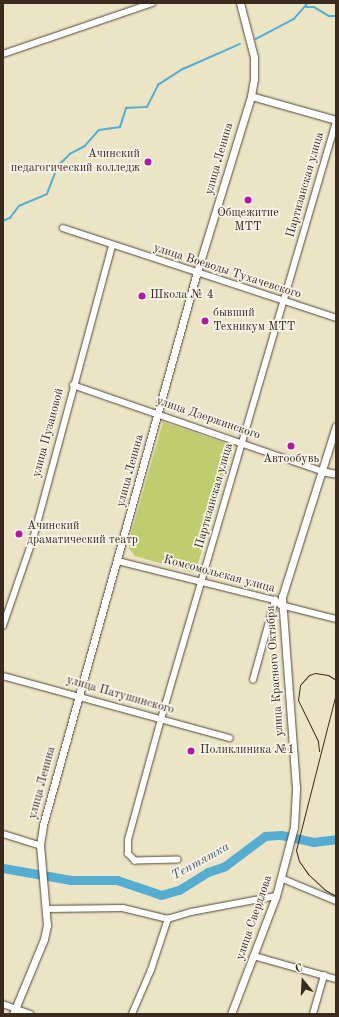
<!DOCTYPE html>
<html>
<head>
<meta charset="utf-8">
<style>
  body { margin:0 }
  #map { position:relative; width:339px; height:1017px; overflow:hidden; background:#ebe4c5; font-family:"Old Standard TT",serif }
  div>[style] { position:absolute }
  .green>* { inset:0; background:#c0cd6f }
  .stream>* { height:1.5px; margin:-0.75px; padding:0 0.75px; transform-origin:0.75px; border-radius:0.75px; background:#55add2 }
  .river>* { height:9px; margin:-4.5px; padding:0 4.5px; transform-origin:4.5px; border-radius:4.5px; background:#55add2 }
  .roads { filter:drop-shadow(0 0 1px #554637) drop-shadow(0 0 1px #554637) }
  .minor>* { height:5.5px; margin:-2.75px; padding:0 2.75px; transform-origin:2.75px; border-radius:2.75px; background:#fff }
  .major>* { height:7px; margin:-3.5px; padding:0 3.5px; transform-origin:3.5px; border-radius:3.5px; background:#fff }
  .tram>* { height:1px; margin:-0.5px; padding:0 0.5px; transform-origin:0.5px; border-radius:0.5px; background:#3b2a1e }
  .dots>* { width:11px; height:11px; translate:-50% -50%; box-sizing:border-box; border:2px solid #f7f3e8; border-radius:50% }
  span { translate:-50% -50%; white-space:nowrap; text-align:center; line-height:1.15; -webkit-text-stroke:3.5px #f7f3e8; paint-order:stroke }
  .poi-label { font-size:12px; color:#3b2a1e }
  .right { translate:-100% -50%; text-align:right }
  .left { translate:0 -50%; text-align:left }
  .street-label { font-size:12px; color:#3b2a1e }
  .water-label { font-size:13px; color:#44585d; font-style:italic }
  .frame { position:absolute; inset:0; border:4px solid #3b2a1e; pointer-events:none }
  .north { position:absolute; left:283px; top:961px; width:40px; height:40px; -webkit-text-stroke:3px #f7f3e8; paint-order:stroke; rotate:342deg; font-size:11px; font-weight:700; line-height:16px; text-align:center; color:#3b2a1e }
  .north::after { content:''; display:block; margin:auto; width:14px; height:18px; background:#3b2a1e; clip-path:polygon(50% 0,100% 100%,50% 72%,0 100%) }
</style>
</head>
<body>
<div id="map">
  <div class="green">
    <i style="clip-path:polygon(163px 422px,234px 446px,195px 573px,135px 556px,129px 548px,129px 540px)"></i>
  </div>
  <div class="stream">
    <i style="left:306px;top:7px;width:8px"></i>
    <i style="left:314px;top:7px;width:17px;rotate:31deg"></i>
    <i style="left:329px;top:16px;width:7px"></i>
    <i style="left:256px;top:39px;width:43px;rotate:-27.8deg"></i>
    <i style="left:294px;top:19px;width:21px;rotate:-49deg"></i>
    <i style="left:3px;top:221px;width:8px;rotate:-23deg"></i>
    <i style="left:10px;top:218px;width:15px;rotate:-53deg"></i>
    <i style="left:19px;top:206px;width:30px;rotate:-23deg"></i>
    <i style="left:47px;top:194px;width:30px;rotate:-69deg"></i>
    <i style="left:58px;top:166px;width:17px;rotate:-45deg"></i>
    <i style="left:70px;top:154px;width:17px;rotate:-28deg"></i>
    <i style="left:85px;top:146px;width:21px;rotate:-49deg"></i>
    <i style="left:99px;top:130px;width:21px;rotate:-8deg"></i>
    <i style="left:120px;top:127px;width:20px;rotate:-72deg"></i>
    <i style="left:126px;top:108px;width:21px;rotate:-3deg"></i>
    <i style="left:147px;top:107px;width:25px;rotate:-63deg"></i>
    <i style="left:158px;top:85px;width:30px;rotate:-33deg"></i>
    <i style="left:183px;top:69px;width:62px;rotate:-23.7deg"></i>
  </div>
  <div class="river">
    <i style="left:3px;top:868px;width:69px;rotate:10deg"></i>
    <i style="left:71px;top:880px;width:46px"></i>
    <i style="left:117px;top:880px;width:46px;rotate:18.8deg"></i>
    <i style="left:161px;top:895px;width:19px;rotate:-16deg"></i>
    <i style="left:179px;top:890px;width:34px;rotate:-32deg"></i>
    <i style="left:208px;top:872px;width:18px;rotate:-19deg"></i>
    <i style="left:225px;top:866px;width:50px;rotate:-36.9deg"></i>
    <i style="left:265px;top:836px;width:16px;rotate:-4deg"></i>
    <i style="left:281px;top:835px;width:33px;rotate:12deg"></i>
    <i style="left:313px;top:842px;width:23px;rotate:-7deg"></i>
  </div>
  <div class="roads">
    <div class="minor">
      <i style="left:3px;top:54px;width:158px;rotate:-18.8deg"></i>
      <i style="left:63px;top:228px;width:287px;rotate:18.2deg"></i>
      <i style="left:73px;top:385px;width:262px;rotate:19.1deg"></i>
      <i style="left:118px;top:561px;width:162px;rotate:14deg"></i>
      <i style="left:275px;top:600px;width:8px;rotate:40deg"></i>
      <i style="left:281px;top:605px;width:57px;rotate:14.3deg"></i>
      <i style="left:3px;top:626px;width:92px;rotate:-71deg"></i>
      <i style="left:33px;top:539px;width:303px;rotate:-74.9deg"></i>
      <i style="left:3px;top:676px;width:235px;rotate:15.3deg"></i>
      <i style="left:253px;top:680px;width:83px;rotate:-74.6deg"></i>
      <i style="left:3px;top:834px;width:39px;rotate:17deg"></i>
      <i style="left:178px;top:860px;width:43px;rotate:178.7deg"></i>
      <i style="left:135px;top:861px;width:10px;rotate:-135deg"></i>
      <i style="left:128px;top:854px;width:14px;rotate:-90deg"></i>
      <i style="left:128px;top:840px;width:125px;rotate:-74.7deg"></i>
      <i style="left:161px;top:719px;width:622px;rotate:-73.66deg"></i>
      <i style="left:281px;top:878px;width:60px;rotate:22.7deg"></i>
      <i style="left:47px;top:909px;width:76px;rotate:-0.8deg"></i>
      <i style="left:123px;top:908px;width:46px;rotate:13.7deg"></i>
      <i style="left:168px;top:919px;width:24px;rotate:-17deg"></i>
      <i style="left:191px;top:912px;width:86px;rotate:-10.7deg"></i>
      <i style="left:254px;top:956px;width:85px;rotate:15.7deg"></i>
      <i style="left:3px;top:1004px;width:29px;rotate:20deg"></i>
      <i style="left:132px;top:1014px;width:48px;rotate:-66.6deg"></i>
      <i style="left:151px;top:970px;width:54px;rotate:-71.6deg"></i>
      <i style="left:313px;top:1014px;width:40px;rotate:-74deg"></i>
    </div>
    <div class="major">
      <i style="left:251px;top:96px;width:88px;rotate:15.8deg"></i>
      <i style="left:321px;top:471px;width:15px;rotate:11deg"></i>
      <i style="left:13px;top:1014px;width:81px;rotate:-67.5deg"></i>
      <i style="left:44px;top:939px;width:14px;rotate:-78deg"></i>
      <i style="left:47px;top:925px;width:80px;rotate:-95deg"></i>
      <i style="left:40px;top:845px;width:20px;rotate:-81deg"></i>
      <i style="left:43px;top:825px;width:574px;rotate:-74.44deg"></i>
      <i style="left:197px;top:272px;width:184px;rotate:-72.9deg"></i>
      <i style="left:251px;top:96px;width:17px;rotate:-80deg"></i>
      <i style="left:254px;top:79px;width:22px;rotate:-90deg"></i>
      <i style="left:254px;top:57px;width:56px;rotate:-104.5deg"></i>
      <i style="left:231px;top:1014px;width:126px;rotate:-69.1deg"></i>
      <i style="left:276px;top:896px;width:71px;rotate:-75.4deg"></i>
      <i style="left:294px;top:827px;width:39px;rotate:-87deg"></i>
      <i style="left:296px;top:788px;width:192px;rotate:-94.2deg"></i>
      <i style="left:282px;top:597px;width:179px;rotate:-72.5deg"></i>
    </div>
  </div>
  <div class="tram">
    <i style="left:335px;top:697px;width:158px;rotate:104.3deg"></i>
    <i style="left:296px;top:850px;width:11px;rotate:75deg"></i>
    <i style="left:299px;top:861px;width:16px;rotate:55deg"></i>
    <i style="left:308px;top:874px;width:23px;rotate:43deg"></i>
    <i style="left:325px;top:890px;width:13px;rotate:29deg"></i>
    <i style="left:319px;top:751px;width:10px;rotate:-96deg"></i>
    <i style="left:318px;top:741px;width:46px;rotate:-116deg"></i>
    <i style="left:298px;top:700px;width:15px;rotate:-82deg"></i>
    <i style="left:300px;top:685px;width:13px;rotate:-48deg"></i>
    <i style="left:309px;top:675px;width:6px;rotate:-18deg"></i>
    <i style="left:315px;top:673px;width:13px;rotate:9deg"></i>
    <i style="left:328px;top:675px;width:9px;rotate:32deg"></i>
  </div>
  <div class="dots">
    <i style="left:148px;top:162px;background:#b5179e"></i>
    <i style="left:248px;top:200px;background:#b5179e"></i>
    <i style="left:142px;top:296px;background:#b5179e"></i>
    <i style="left:205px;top:321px;background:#b5179e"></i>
    <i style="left:291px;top:446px;background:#b5179e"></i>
    <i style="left:19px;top:534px;background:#b5179e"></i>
    <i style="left:191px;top:751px;background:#b5179e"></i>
  </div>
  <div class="poi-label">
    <span class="right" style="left:140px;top:162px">Ачинский<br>педагогический колледж</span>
    <span style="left:248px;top:221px">Общежитие<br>МТТ</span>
    <span class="left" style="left:150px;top:296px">Школа № 4</span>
    <span class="left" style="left:213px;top:321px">бывший<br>Техникум МТТ</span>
    <span style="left:291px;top:460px">Автообувь</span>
    <span class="left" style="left:27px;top:534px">Ачинский<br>драматический театр</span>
    <span class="left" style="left:200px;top:751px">Поликлиника №1</span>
  </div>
  <div class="street-label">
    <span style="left:220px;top:159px;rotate:-74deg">улица Ленина</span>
    <span style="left:306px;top:185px;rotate:-74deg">Партизанская улица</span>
    <span style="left:227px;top:272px;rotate:18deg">улица Воеводы Тухачевского</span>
    <span style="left:208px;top:419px;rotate:19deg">улица Дзержинского</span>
    <span style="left:49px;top:433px;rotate:-75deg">улица Пузановой</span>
    <span style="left:131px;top:471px;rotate:-75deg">улица Ленина</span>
    <span style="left:215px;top:496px;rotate:-74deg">Партизанская улица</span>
    <span style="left:219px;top:575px;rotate:15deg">Комсомольская улица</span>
    <span style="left:276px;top:671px;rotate:-94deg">улица Красного Октября</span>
    <span style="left:120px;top:696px;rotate:16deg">улица Патушинского</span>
    <span style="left:43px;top:783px;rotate:-75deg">улица Ленина</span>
    <span style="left:255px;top:918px;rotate:-71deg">улица Свердлова</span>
  </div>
  <div class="water-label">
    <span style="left:201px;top:862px;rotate:-29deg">Тептятка</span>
  </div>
  <div class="frame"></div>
  <div class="north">С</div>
</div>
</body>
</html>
